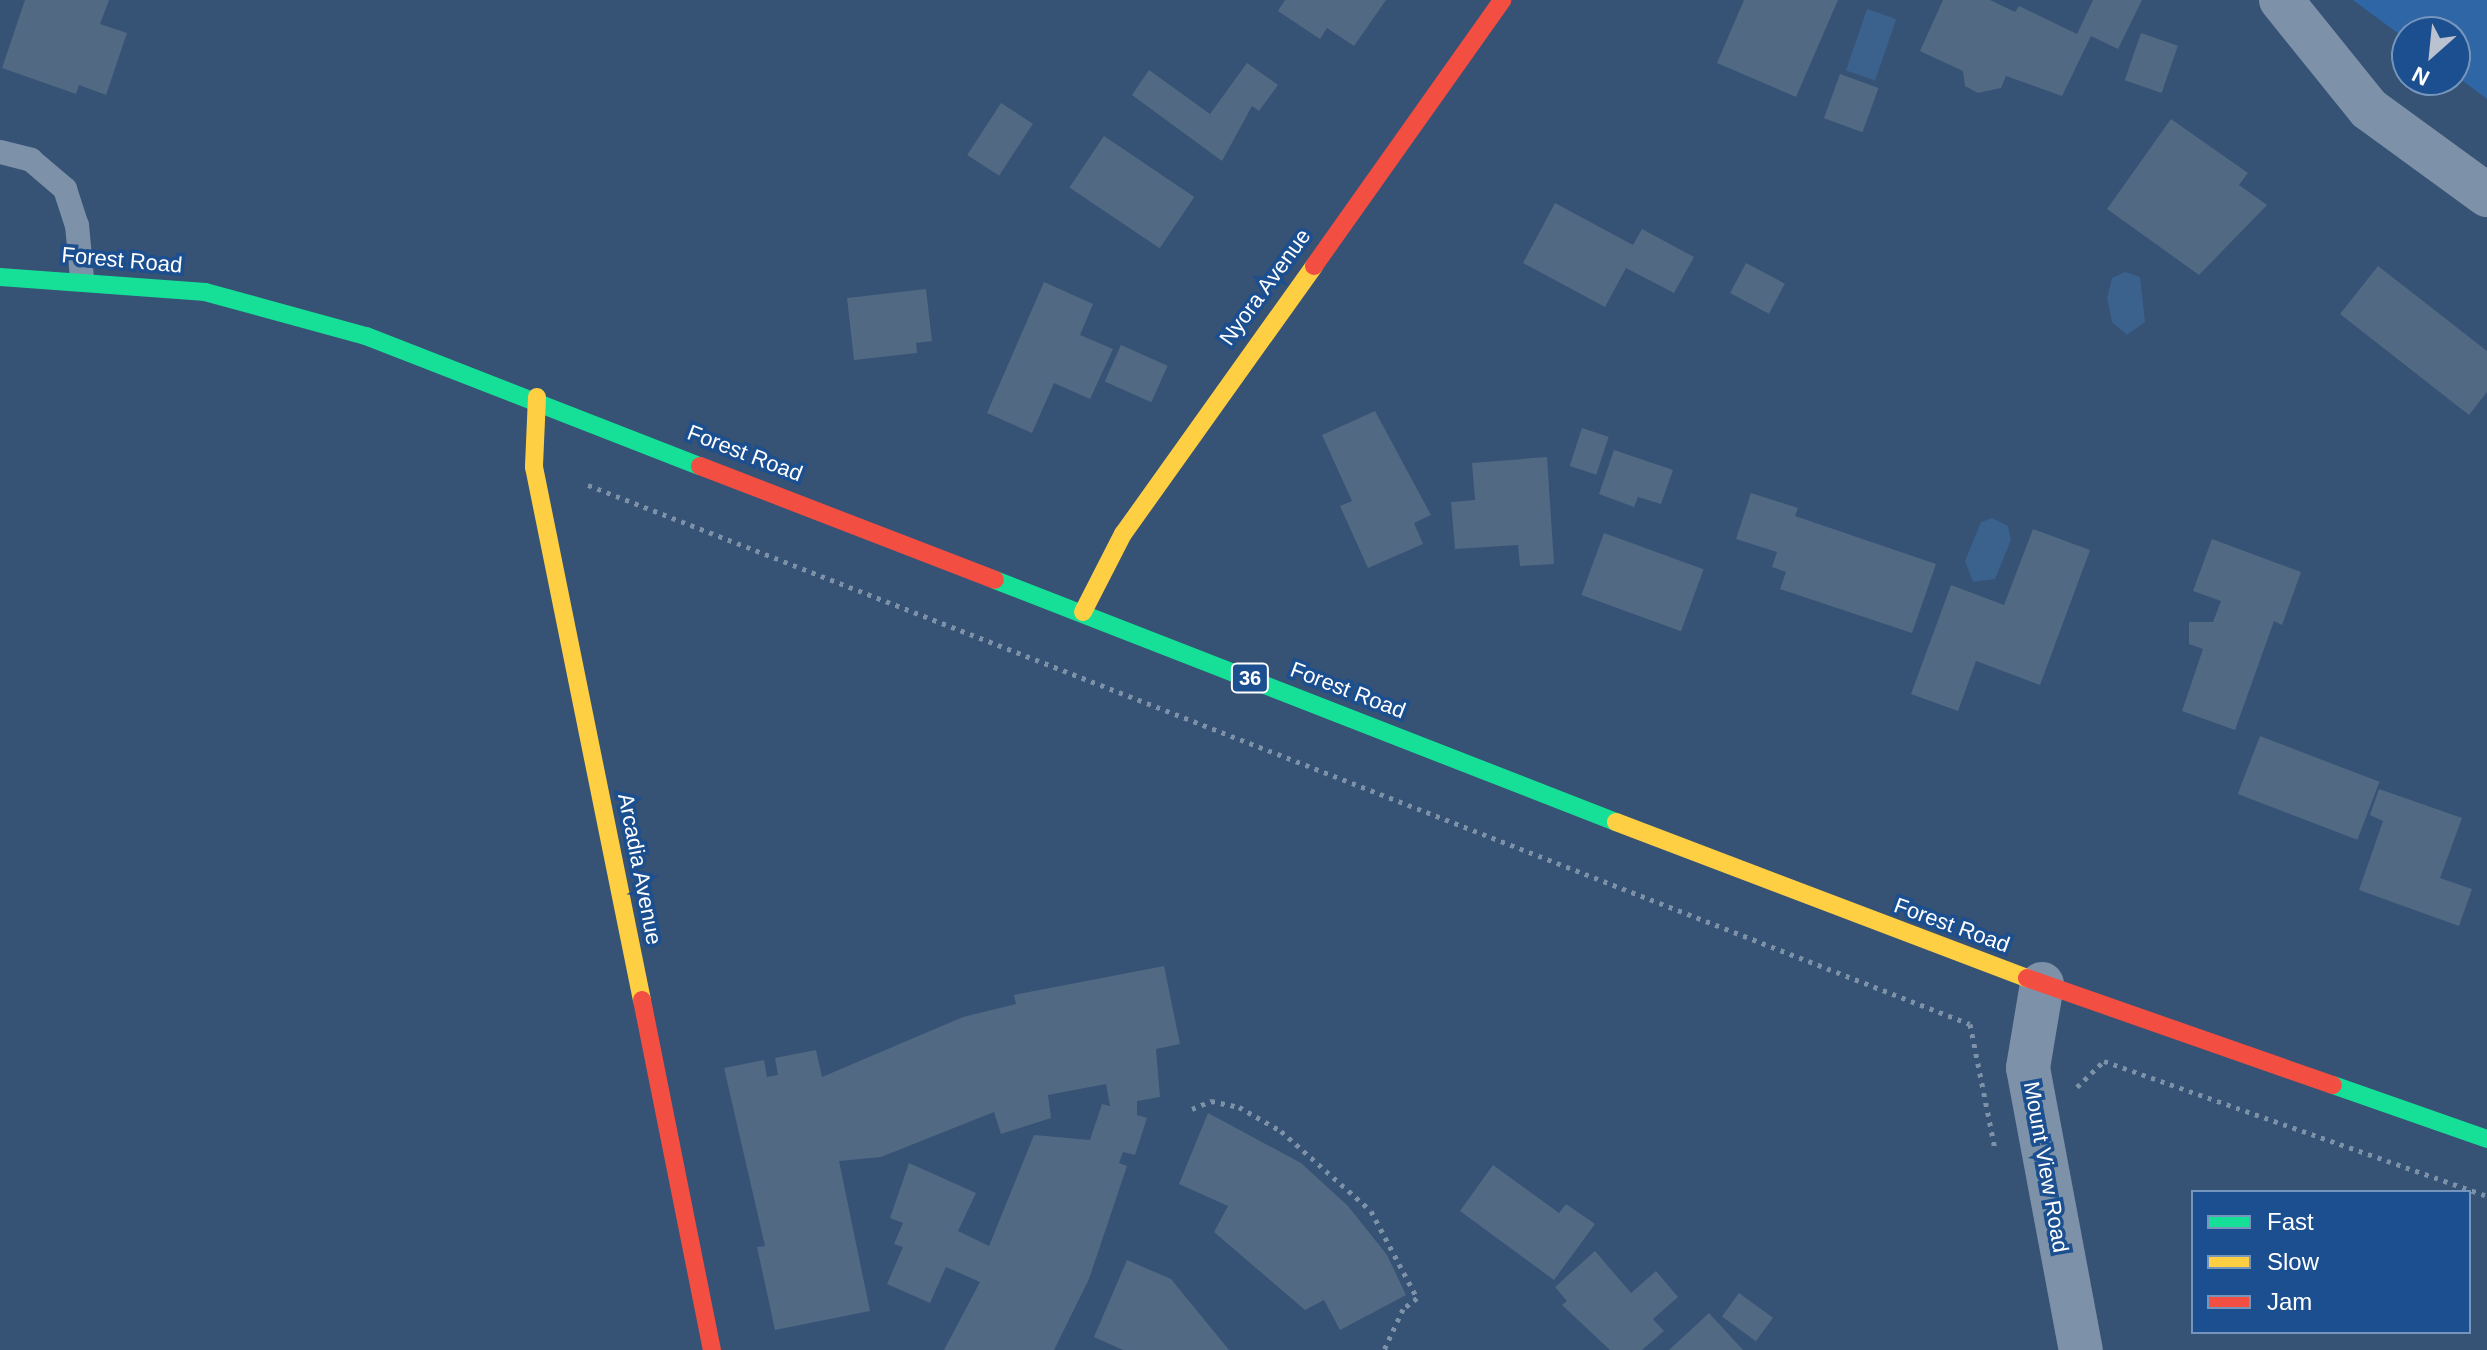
<!DOCTYPE html>
<html>
<head>
<meta charset="utf-8">
<style>
  body { margin:0 }
  #map { position:relative; width:2487px; height:1350px; overflow:hidden; background:#365274; font-family:Helvetica,sans-serif }
  div>[style] { position:absolute }
  .green>* { inset:0; background:#2f66a5 }
  .water>* { inset:0; background:#3b618d; transform-origin:0 0 }
  .building>* { inset:0; background:#526984; transform-origin:0 0 }
  .path>* { height:5px; margin-top:-2.5px; transform-origin:0; background:repeating-linear-gradient(90deg,#7d92a8 0 4px,transparent 0 10px) }
  .lane>* { height:24px; margin:-12px; padding:0 12px; transform-origin:12px; border-radius:12px; background:#7d92a8 }
  .street>* { height:44px; margin:-22px; padding:0 22px; transform-origin:22px; border-radius:22px; background:#7d92a8 }
  .fast>* { height:18px; margin:-9px; padding:0 9px; transform-origin:9px; border-radius:9px; background:#16e098 }
  .slow>* { height:18px; margin:-9px; padding:0 9px; transform-origin:9px; border-radius:9px; background:#ffcf43 }
  .jam>* { height:18px; margin:-9px; padding:0 9px; transform-origin:9px; border-radius:9px; background:#f24e42 }
  span { translate:-50% -50%; white-space:nowrap; text-align:center; line-height:1.15; -webkit-text-stroke:7px #1b4f8f; paint-order:stroke }
  .shield-label span { padding:2px 6px; background:#1b4f8f; border:2px solid; border-radius:6px; -webkit-text-stroke-width:0 }
  .shield-label { font-size:20px; color:#fff; font-weight:700 }
  .street-label { font-size:22px; color:#fff }
  .legend { position:absolute; left:2191px; top:1190px; width:280px; height:144px; box-sizing:border-box; background:#1b4f8f; border:2px solid #7695bc; margin:0; padding:10px 14px; list-style:none; font-size:24px; color:#fff }
  .legend li { display:flex; align-items:center; gap:16px; height:40px }
  .legend b { width:40px; border:2px solid #7695bc }
  .north { position:absolute; left:2391px; top:16px; width:80px; height:80px; box-sizing:border-box; background:#1b4f8f; border:2px solid #7695bc; border-radius:50%; rotate:207deg; font-size:22px; font-weight:700; line-height:32px; text-align:center; color:#fff }
  .north::after { content:''; display:block; margin:auto; width:28px; height:36px; background:#b9c2ce; clip-path:polygon(50% 0,100% 100%,50% 72%,0 100%) }
</style>
</head>
<body>
<div id="map">
  <div class="green">
    <i style="clip-path:polygon(2353px 0,2487px 0,2487px 99px,2455px 75px,2455px 32px,2407px 32px,2407px 40px)"></i>
  </div>
  <div class="water">
    <i style="left:1867px;top:9px;width:31px;height:65px;rotate:19deg"></i>
    <i style="clip-path:polygon(2125px 272px,2140px 277px,2145px 322px,2127px 335px,2112px 322px,2107px 298px,2112px 278px)"></i>
    <i style="clip-path:polygon(1992px 518px,2008px 526px,2011px 540px,1995px 579px,1973px 582px,1965px 561px,1981px 522px)"></i>
  </div>
  <div class="building">
    <i style="clip-path:polygon(25px 0,109px 0,100px 24px,127px 33px,106px 95px,79px 85px,76px 94px,2px 68px)"></i>
    <i style="clip-path:polygon(1285px 0,1386px 0,1354px 46px,1327px 28px,1320px 39px,1278px 11px)"></i>
    <i style="clip-path:polygon(1744px 0,1838px 0,1796px 97px,1717px 63px)"></i>
    <i style="clip-path:polygon(1943px 0,1990px 0,2015px 12px,2019px 6px,2077px 34px,2093px 0,2142px 0,2118px 49px,2091px 36px,2062px 96px,2006px 76px,2001px 88px,1978px 93px,1965px 86px,1963px 71px,1920px 51px)"></i>
    <i style="left:2141px;top:33px;width:39px;height:50px;rotate:19deg"></i>
    <i style="clip-path:polygon(1247px 63px,1278px 85px,1259px 111px,1252px 106px,1222px 161px,1132px 95px,1149px 70px,1210px 114px)"></i>
    <i style="left:1840px;top:74px;width:41px;height:47px;rotate:20deg"></i>
    <i style="left:1001px;top:103px;width:38px;height:62px;rotate:33deg"></i>
    <i style="clip-path:polygon(2171px 119px,2248px 173px,2239px 185px,2267px 205px,2199px 275px,2107px 209px)"></i>
    <i style="left:1104px;top:136px;width:109px;height:62px;rotate:34deg"></i>
    <i style="clip-path:polygon(1555px 203px,1633px 245px,1642px 229px,1694px 257px,1674px 293px,1626px 268px,1605px 307px,1523px 263px)"></i>
    <i style="left:1746px;top:263px;width:44px;height:34px;rotate:28deg"></i>
    <i style="clip-path:polygon(2378px 266px,2487px 351px,2487px 392px,2469px 415px,2340px 314px)"></i>
    <i style="clip-path:polygon(1044px 282px,1093px 304px,1080px 335px,1113px 349px,1090px 399px,1054px 383px,1032px 433px,987px 413px)"></i>
    <i style="clip-path:polygon(926px 289px,932px 341px,916px 343px,917px 353px,854px 360px,847px 298px)"></i>
    <i style="left:1121px;top:345px;width:51px;height:40px;rotate:24deg"></i>
    <i style="clip-path:polygon(1375px 411px,1431px 515px,1414px 523px,1423px 544px,1368px 568px,1340px 506px,1352px 501px,1322px 435px)"></i>
    <i style="left:1582px;top:428px;width:28px;height:40px;rotate:18deg"></i>
    <i style="clip-path:polygon(1614px 450px,1673px 470px,1661px 504px,1638px 497px,1634px 507px,1599px 494px)"></i>
    <i style="clip-path:polygon(1547px 457px,1554px 564px,1520px 566px,1518px 545px,1455px 549px,1451px 502px,1475px 500px,1472px 463px)"></i>
    <i style="clip-path:polygon(1751px 493px,1798px 508px,1795px 516px,1936px 564px,1912px 633px,1780px 589px,1786px 572px,1772px 567px,1777px 552px,1736px 539px)"></i>
    <i style="clip-path:polygon(2033px 529px,2090px 550px,2040px 685px,1976px 661px,1958px 711px,1911px 694px,1951px 585px,2004px 605px)"></i>
    <i style="left:1604px;top:533px;width:106px;height:66px;rotate:20deg"></i>
    <i style="clip-path:polygon(2212px 539px,2301px 572px,2282px 625px,2274px 621px,2235px 730px,2182px 711px,2203px 649px,2189px 644px,2189px 622px,2213px 622px,2221px 601px,2193px 591px)"></i>
    <i style="left:2260px;top:736px;width:128px;height:62px;rotate:21deg"></i>
    <i style="clip-path:polygon(2379px 789px,2462px 818px,2440px 878px,2472px 889px,2459px 926px,2359px 890px,2383px 821px,2370px 815px)"></i>
    <i style="clip-path:polygon(1164px 966px,1180px 1044px,1156px 1049px,1160px 1097px,1137px 1101px,1137px 1115px,1147px 1118px,1135px 1155px,1123px 1152px,1119px 1163px,1127px 1166px,1089px 1279px,1054px 1350px,944px 1350px,980px 1282px,946px 1267px,930px 1303px,887px 1284px,903px 1247px,894px 1244px,903px 1223px,890px 1218px,909px 1163px,976px 1193px,958px 1231px,989px 1246px,1034px 1135px,1090px 1140px,1102px 1104px,1110px 1106px,1106px 1084px,1048px 1095px,1051px 1118px,1001px 1134px,994px 1112px,881px 1157px,839px 1161px,870px 1311px,775px 1330px,757px 1247px,765px 1246px,724px 1068px,764px 1060px,767px 1077px,778px 1075px,775px 1058px,816px 1050px,822px 1077px,963px 1017px,1016px 1004px,1014px 995px)"></i>
    <i style="clip-path:polygon(1208px 1113px,1301px 1163px,1348px 1206px,1387px 1255px,1406px 1295px,1340px 1330px,1324px 1300px,1305px 1310px,1214px 1232px,1228px 1206px,1179px 1184px)"></i>
    <i style="clip-path:polygon(1493px 1165px,1559px 1213px,1566px 1204px,1595px 1224px,1554px 1280px,1460px 1211px)"></i>
    <i style="clip-path:polygon(1595px 1251px,1631px 1293px,1656px 1271px,1678px 1297px,1653px 1319px,1664px 1331px,1642px 1350px,1610px 1350px,1562px 1305px,1567px 1301px,1555px 1287px)"></i>
    <i style="clip-path:polygon(1127px 1260px,1171px 1279px,1229px 1350px,1123px 1350px,1094px 1337px)"></i>
    <i style="left:1739px;top:1293px;width:42px;height:29px;rotate:36deg"></i>
    <i style="clip-path:polygon(1709px 1313px,1743px 1350px,1669px 1350px)"></i>
  </div>
  <div class="path">
    <i style="left:588px;top:485px;width:1483px;rotate:21.31deg"></i>
    <i style="left:1970px;top:1024px;width:127px;rotate:78.7deg"></i>
    <i style="left:2077px;top:1087px;width:37px;rotate:-44deg"></i>
    <i style="left:2104px;top:1061px;width:406px;rotate:19.4deg"></i>
    <i style="left:1192px;top:1109px;width:21px;rotate:-23deg"></i>
    <i style="left:1211px;top:1101px;width:29px;rotate:12deg"></i>
    <i style="left:1239px;top:1107px;width:48px;rotate:29.7deg"></i>
    <i style="left:1281px;top:1131px;width:120px;rotate:41.6deg"></i>
    <i style="left:1371px;top:1211px;width:98px;rotate:62.1deg"></i>
    <i style="left:1417px;top:1298px;width:18px;rotate:142deg"></i>
    <i style="left:1403px;top:1309px;width:45px;rotate:114.9deg"></i>
  </div>
  <div class="lane">
    <i style="left:0;top:152px;width:32px;rotate:14deg"></i>
    <i style="left:31px;top:160px;width:45px;rotate:40.5deg"></i>
    <i style="left:65px;top:189px;width:38px;rotate:72deg"></i>
    <i style="left:77px;top:225px;width:53px;rotate:84.6deg"></i>
  </div>
  <div class="street">
    <i style="left:2281px;top:0;width:140px;rotate:51.1deg"></i>
    <i style="left:2369px;top:109px;width:146px;rotate:36.1deg"></i>
    <i style="left:2042px;top:984px;width:85px;rotate:99.5deg"></i>
    <i style="left:2028px;top:1068px;width:287px;rotate:79.4deg"></i>
  </div>
  <div class="fast">
    <i style="left:0;top:277px;width:206px;rotate:4.2deg"></i>
    <i style="left:205px;top:292px;width:167px;rotate:15.3deg"></i>
    <i style="left:366px;top:336px;width:358px;rotate:21.3deg"></i>
    <i style="left:995px;top:580px;width:666px;rotate:21.29deg"></i>
    <i style="left:2333px;top:1085px;width:163px;rotate:19.3deg"></i>
  </div>
  <div class="slow">
    <i style="left:537px;top:397px;width:70px;rotate:92.5deg"></i>
    <i style="left:534px;top:467px;width:544px;rotate:78.55deg"></i>
    <i style="left:1083px;top:612px;width:88px;rotate:-62.9deg"></i>
    <i style="left:1123px;top:534px;width:329px;rotate:-54.5deg"></i>
    <i style="left:1616px;top:822px;width:440px;rotate:20.8deg"></i>
  </div>
  <div class="jam">
    <i style="left:1314px;top:266px;width:326px;rotate:-54.7deg"></i>
    <i style="left:700px;top:466px;width:316px;rotate:21.1deg"></i>
    <i style="left:2027px;top:978px;width:324px;rotate:19.3deg"></i>
    <i style="left:642px;top:1000px;width:357px;rotate:78.7deg"></i>
  </div>
  <div class="shield-label">
    <span style="left:1250px;top:678px">36</span>
  </div>
  <div class="street-label">
    <span style="left:122px;top:260px;rotate:5deg">Forest Road</span>
    <span style="left:1265px;top:287px;rotate:-54deg">Nyora Avenue</span>
    <span style="left:745px;top:453px;rotate:21deg">Forest Road</span>
    <span style="left:1348px;top:690px;rotate:21deg">Forest Road</span>
    <span style="left:640px;top:869px;rotate:79deg">Arcadia Avenue</span>
    <span style="left:1952px;top:925px;rotate:20deg">Forest Road</span>
    <span style="left:2046px;top:1167px;rotate:80deg">Mount View Road</span>
  </div>
  <ul class="legend">
  <li><b style="height:10px;background:#16e098"></b>Fast</li>
  <li><b style="height:10px;background:#ffcf43"></b>Slow</li>
  <li><b style="height:10px;background:#f24e42"></b>Jam</li>
  </ul>
  <div class="north">N</div>
</div>
</body>
</html>
